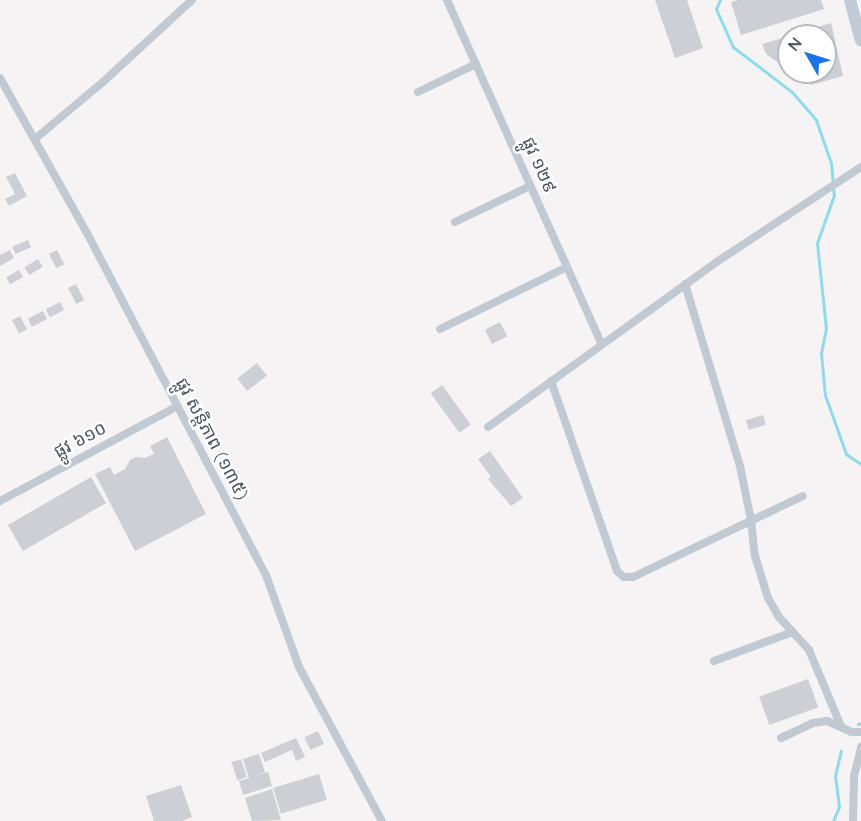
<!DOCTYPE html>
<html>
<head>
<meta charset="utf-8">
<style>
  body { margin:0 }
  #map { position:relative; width:861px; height:821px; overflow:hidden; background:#f5f3f3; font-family:Quicksand,"Noto Sans Khmer",sans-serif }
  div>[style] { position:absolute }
  .stream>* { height:3px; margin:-1.5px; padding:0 1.5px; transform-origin:1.5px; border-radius:1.5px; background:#90daee }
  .building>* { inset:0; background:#cdcfd5; transform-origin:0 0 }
  .street>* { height:8px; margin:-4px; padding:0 4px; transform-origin:4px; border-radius:4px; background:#c1cad2 }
  .secondary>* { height:12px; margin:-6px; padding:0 6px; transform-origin:6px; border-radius:6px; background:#c1cbd6 }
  span { translate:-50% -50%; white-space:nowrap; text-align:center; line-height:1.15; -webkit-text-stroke:5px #fff; paint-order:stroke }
  .street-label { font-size:18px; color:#4a5661 }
  .north { position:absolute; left:777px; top:24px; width:60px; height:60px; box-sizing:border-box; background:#fff; border:2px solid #b7bbc0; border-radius:50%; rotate:309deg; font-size:16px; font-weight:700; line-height:24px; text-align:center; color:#4a5661 }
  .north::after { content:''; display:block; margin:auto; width:21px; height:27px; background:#1a73e8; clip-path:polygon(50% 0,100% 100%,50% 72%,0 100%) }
</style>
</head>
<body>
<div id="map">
  <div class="stream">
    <i style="left:720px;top:0;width:10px;rotate:114deg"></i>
    <i style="left:716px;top:9px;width:42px;rotate:65.9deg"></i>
    <i style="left:733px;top:47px;width:74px;rotate:37.3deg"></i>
    <i style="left:792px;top:92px;width:37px;rotate:49deg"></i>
    <i style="left:816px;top:120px;width:46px;rotate:70.8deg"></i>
    <i style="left:831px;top:163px;width:32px;rotate:85deg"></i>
    <i style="left:834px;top:195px;width:51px;rotate:109.5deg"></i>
    <i style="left:817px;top:243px;width:85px;rotate:84deg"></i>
    <i style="left:826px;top:328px;width:25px;rotate:101deg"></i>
    <i style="left:821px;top:353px;width:42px;rotate:84.6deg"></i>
    <i style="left:825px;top:395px;width:63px;rotate:70.4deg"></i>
    <i style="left:846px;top:454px;width:18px;rotate:34deg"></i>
    <i style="left:858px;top:724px;width:3px;rotate:-18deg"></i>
    <i style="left:833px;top:821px;width:15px;rotate:-67deg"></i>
    <i style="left:839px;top:807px;width:31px;rotate:-97deg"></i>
    <i style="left:835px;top:776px;width:26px;rotate:-77deg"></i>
  </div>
  <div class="building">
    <i style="clip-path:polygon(655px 0,687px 0,703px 48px,675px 58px)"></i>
    <i style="clip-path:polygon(738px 0,821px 0,824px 9px,741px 35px,731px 2px)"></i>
    <i style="clip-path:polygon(831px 23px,843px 76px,811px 85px,792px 72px,825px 72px,825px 36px,790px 35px)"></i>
    <i style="clip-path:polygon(789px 36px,789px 70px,766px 54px,762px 44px)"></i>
    <i style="clip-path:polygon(15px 173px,27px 196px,9px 206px,5px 199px,15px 194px,6px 177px)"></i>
    <i style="left:28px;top:240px;width:8px;height:17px;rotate:67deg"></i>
    <i style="clip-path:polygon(10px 250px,14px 258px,0 266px,0 255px)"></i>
    <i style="left:57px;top:250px;width:16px;height:9px;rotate:63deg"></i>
    <i style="left:38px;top:259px;width:9px;height:16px;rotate:58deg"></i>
    <i style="left:19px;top:270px;width:8px;height:15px;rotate:60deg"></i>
    <i style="left:76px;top:284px;width:18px;height:9px;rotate:63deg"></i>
    <i style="left:60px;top:302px;width:9px;height:16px;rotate:63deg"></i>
    <i style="left:43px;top:311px;width:9px;height:17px;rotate:63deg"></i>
    <i style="left:20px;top:316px;width:15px;height:9px;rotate:62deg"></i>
    <i style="left:500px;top:322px;width:16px;height:17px;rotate:63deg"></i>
    <i style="left:257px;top:363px;width:16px;height:25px;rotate:52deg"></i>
    <i style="left:442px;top:385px;width:49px;height:14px;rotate:54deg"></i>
    <i style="left:763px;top:415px;width:10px;height:18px;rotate:73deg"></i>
    <i style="clip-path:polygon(167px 437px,206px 514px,135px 551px,95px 474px,110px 467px,114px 475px,125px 469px,130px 460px,136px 457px,145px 458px,154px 454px,150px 446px)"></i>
    <i style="clip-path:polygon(490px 451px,523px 498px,511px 506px,488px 479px,491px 477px,478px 459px)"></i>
    <i style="left:91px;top:477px;width:30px;height:96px;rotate:60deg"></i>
    <i style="left:808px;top:679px;width:30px;height:52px;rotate:70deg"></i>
    <i style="left:318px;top:731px;width:14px;height:15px;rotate:65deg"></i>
    <i style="clip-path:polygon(296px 738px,305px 757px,296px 761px,292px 750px,265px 762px,261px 753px)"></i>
    <i style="clip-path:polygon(259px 754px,265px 772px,254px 776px,268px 772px,272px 786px,243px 795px,239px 781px,249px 778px,243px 759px)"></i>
    <i style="left:241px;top:759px;width:19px;height:10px;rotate:72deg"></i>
    <i style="left:319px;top:774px;width:27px;height:48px;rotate:73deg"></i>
    <i style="clip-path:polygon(181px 785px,192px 817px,182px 821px,154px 821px,146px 796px)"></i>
    <i style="clip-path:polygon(272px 789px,281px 820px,252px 821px,245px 798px)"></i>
  </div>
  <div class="street">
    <i style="left:447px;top:0;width:376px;rotate:65.8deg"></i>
    <i style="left:0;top:78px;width:178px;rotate:60.7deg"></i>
    <i style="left:87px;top:233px;width:389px;rotate:62.4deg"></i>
    <i style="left:267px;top:578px;width:95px;rotate:70.2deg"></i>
    <i style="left:299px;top:667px;width:175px;rotate:61.7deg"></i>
    <i style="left:418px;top:92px;width:64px;rotate:-25.8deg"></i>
    <i style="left:35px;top:139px;width:89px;rotate:-40deg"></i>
    <i style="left:103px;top:82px;width:121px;rotate:-42.7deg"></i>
    <i style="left:455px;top:222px;width:83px;rotate:-25.6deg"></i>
    <i style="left:685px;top:284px;width:190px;rotate:73.2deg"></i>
    <i style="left:740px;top:466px;width:55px;rotate:78.5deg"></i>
    <i style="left:751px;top:520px;width:36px;rotate:84deg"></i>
    <i style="left:755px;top:556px;width:44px;rotate:72.8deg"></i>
    <i style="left:768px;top:598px;width:22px;rotate:60deg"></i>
    <i style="left:779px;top:617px;width:45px;rotate:47.7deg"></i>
    <i style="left:809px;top:650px;width:82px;rotate:67.2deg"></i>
    <i style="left:440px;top:329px;width:141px;rotate:-26deg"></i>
    <i style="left:551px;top:381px;width:201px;rotate:70.8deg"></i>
    <i style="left:617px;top:571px;width:9px;rotate:41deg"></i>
    <i style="left:624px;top:577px;width:9px"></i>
    <i style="left:633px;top:577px;width:188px;rotate:-25.5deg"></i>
    <i style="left:488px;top:427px;width:287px;rotate:-35.8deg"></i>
    <i style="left:721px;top:259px;width:168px;rotate:-33.3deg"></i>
    <i style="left:0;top:501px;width:200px;rotate:-28.1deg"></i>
    <i style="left:714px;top:661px;width:84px;rotate:-20.2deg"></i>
    <i style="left:781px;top:738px;width:35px;rotate:-25deg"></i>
    <i style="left:813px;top:723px;width:14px;rotate:-8deg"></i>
    <i style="left:827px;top:721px;width:27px;rotate:24deg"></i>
    <i style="left:852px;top:732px;width:9px"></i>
    <i style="left:853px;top:821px;width:45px;rotate:-88.7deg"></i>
    <i style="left:854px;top:776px;width:30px;rotate:-76deg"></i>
  </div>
  <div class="secondary">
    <i style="left:850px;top:0;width:42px;rotate:75deg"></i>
  </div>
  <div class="street-label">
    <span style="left:539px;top:165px;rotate:66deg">ផ្លូវ ១២៩</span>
    <span style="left:212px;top:439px;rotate:62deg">ផ្លូវ សន្តិភាព (១៣៥)</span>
    <span style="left:80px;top:440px;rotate:-28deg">ផ្លូវ ៦១០</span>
  </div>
  <div class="north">N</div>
</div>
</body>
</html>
